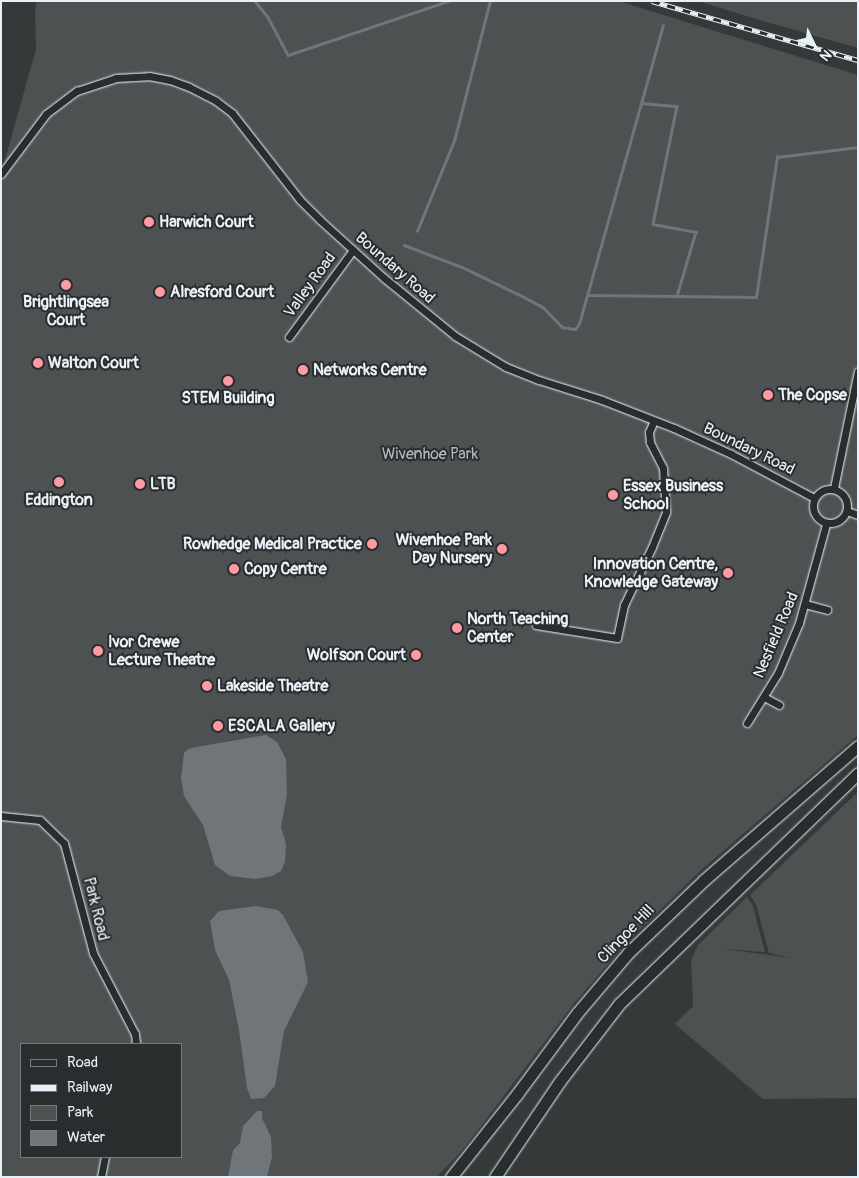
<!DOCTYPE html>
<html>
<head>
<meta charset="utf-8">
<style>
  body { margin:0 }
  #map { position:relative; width:859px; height:1178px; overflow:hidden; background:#35393a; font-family:Pangolin,sans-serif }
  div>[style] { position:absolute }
  .green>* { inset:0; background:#4d5152 }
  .water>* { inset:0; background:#707579 }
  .stream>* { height:2.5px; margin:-1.25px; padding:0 1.25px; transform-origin:1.25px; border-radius:1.25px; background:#707579 }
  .roads { filter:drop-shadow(0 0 1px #e8f1f8) drop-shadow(0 0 1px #e8f1f8) }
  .minor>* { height:7px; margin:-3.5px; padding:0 3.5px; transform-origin:3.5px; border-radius:3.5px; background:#2a2d2e }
  .minor>.ring { margin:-3.5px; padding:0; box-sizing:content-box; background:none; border:7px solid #2a2d2e; border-radius:50% }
  .primary>* { height:11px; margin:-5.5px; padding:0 5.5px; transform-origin:5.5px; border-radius:5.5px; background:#2a2d2e }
  .rail>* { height:4.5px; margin-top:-2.25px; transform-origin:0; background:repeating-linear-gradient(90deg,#2a2d2e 0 8px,#e8f1f8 0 16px); box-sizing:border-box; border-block:1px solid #e8f1f8 }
  .dots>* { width:14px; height:14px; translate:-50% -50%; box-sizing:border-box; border:2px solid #2a2d2e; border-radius:50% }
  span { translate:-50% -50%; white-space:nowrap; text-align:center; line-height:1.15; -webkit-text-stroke:4px #2a2d2e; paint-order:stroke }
  .poi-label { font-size:16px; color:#e8f1f8; font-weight:700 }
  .left { translate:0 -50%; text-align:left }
  .right { translate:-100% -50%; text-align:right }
  .street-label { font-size:16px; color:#e8f1f8 }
  .park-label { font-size:16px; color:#b2b9be }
  .frame { position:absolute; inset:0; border:2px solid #e8f1f8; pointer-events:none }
  .legend { position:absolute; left:20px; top:1043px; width:162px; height:115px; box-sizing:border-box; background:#2a2d2e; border:1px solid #767b7f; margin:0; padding:6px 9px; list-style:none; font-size:15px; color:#e8f1f8 }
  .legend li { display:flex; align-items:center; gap:10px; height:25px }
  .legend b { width:25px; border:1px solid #767b7f }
  .north { position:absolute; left:789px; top:20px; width:50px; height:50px; -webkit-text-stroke:4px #2a2d2e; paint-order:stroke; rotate:132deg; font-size:14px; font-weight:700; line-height:20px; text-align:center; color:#e8f1f8 }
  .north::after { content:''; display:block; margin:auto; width:18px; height:22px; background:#e8f1f8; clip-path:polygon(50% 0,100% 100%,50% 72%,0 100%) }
</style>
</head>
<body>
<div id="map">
  <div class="green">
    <i style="clip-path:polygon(evenodd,37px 1px,618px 1px,858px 75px,858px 735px,701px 870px,625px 944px,575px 1002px,465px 1147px,437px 1177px,1px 1177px,1px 174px,36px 49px,35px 10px,37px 1px,21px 1044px,181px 1044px,181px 1157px,21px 1157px,21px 1044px)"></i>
    <i style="clip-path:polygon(698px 1px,858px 1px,858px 48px,763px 21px)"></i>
    <i style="clip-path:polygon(858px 792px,858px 1098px,763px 1099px,675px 1024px,693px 1006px,691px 960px,698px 945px,747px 897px,753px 906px,765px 952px,723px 949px,792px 958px,769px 953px,756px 904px,750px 895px)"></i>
  </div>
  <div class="water">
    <i style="clip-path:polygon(266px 735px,277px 742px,286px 759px,287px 794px,281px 827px,286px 844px,285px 862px,281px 871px,272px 876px,256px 879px,230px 876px,215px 865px,203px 825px,184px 796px,181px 778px,184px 753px,188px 749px,196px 747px)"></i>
    <i style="clip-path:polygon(256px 906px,278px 910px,283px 915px,303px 952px,308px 982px,284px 1031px,275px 1086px,264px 1098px,251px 1099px,247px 1088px,239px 1030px,229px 980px,215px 950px,210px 921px,219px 911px)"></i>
    <i style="clip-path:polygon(257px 1111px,262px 1111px,262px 1118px,271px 1137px,272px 1157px,267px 1177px,228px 1177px,233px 1150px,240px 1143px,243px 1126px)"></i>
  </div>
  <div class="stream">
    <i style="left:255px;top:1px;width:21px;rotate:51deg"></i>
    <i style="left:268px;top:17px;width:43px;rotate:62.2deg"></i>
    <i style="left:288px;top:55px;width:169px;rotate:-18.6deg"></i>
    <i style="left:641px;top:103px;width:36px;rotate:5deg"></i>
    <i style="left:677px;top:106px;width:120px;rotate:101.5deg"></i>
    <i style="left:653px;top:224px;width:44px;rotate:10.5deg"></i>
    <i style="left:696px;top:232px;width:67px;rotate:106.5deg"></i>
    <i style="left:677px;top:296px;width:79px;rotate:0.7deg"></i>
    <i style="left:756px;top:297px;width:142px;rotate:-81.5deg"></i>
    <i style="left:777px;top:157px;width:82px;rotate:-7deg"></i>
    <i style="left:417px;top:231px;width:97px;rotate:-67.7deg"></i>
    <i style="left:454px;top:141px;width:145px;rotate:-75.6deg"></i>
    <i style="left:404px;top:245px;width:62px;rotate:20.8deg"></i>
    <i style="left:462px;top:267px;width:69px;rotate:25.8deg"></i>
    <i style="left:524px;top:297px;width:21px;rotate:28deg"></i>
    <i style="left:543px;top:307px;width:28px;rotate:46deg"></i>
    <i style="left:562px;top:327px;width:13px;rotate:9deg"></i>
    <i style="left:575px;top:329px;width:6px;rotate:-51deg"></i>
    <i style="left:579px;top:324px;width:310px;rotate:-74.3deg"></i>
    <i style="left:587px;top:295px;width:90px;rotate:0.6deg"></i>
  </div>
  <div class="roads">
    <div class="minor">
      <i style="left:1px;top:174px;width:75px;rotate:-53.1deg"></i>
      <i style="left:46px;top:114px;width:39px;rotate:-37deg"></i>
      <i style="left:77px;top:91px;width:41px;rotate:-18.4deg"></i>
      <i style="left:116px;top:78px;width:33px;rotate:-3deg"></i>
      <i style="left:149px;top:76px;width:21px;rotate:11deg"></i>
      <i style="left:170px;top:80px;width:20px;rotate:20deg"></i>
      <i style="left:189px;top:87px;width:30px;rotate:27deg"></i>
      <i style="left:216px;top:101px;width:20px;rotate:37deg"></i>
      <i style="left:232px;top:113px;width:110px;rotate:52deg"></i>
      <i style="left:300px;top:200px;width:28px;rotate:45deg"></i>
      <i style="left:320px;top:220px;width:86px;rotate:42.2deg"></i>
      <i style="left:384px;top:278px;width:92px;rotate:39.2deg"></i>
      <i style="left:455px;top:336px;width:60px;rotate:31.3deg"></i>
      <i style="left:506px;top:367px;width:35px;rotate:22deg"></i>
      <i style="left:539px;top:380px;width:66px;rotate:17.6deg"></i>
      <i style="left:602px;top:400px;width:77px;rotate:21.3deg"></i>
      <i style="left:674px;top:428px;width:63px;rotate:24.5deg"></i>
      <i style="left:731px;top:454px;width:94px;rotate:27.9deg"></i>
      <i style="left:289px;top:337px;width:108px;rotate:-53.7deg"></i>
      <i style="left:834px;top:488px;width:119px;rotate:-78.4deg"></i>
      <i class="ring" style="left:813px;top:489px;width:27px;height:27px"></i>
      <i style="left:847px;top:511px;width:12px;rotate:20deg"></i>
      <i style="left:805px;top:604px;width:23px;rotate:15deg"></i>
      <i style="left:536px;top:625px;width:82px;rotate:9.1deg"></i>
      <i style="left:617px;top:638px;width:34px;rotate:-78deg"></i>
      <i style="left:624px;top:605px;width:64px;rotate:-64.2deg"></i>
      <i style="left:652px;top:547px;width:38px;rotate:-68deg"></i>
      <i style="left:666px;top:512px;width:44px;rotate:-93.9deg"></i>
      <i style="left:663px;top:468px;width:29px;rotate:-117deg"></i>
      <i style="left:650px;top:442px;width:10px;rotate:-96deg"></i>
      <i style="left:649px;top:432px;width:12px;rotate:-66deg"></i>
      <i style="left:764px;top:697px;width:17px;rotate:28deg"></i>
      <i style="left:747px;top:723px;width:59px;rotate:-58.2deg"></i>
      <i style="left:778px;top:673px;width:54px;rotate:-67.2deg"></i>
      <i style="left:799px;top:623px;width:103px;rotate:-74.7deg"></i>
      <i style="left:1px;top:816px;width:39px;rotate:6deg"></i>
      <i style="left:40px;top:820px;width:33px;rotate:44deg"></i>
      <i style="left:64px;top:843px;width:114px;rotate:75.2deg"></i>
      <i style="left:93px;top:953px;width:91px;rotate:62.6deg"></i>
      <i style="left:135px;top:1034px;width:10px;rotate:84deg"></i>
      <i style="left:101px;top:1177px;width:20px;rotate:-79deg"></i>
    </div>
    <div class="primary">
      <i style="left:451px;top:1177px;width:106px;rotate:-51.5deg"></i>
      <i style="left:517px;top:1094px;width:102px;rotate:-53.4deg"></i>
      <i style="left:578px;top:1012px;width:77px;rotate:-49.7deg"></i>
      <i style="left:628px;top:953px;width:105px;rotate:-43.8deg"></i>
      <i style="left:704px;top:880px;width:204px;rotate:-41deg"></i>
      <i style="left:495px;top:1177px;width:116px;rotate:-55.9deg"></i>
      <i style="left:560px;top:1081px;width:97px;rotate:-52.5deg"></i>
      <i style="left:619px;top:1004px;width:332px;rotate:-44deg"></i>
    </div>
  </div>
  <div class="rail">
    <i style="left:652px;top:1px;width:214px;rotate:16deg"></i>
  </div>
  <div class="dots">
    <i style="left:149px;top:222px;background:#ff9aa2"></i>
    <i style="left:66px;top:285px;background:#ff9aa2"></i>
    <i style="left:160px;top:292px;background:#ff9aa2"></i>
    <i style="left:38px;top:363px;background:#ff9aa2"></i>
    <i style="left:303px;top:370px;background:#ff9aa2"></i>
    <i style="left:228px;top:381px;background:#ff9aa2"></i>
    <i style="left:768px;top:395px;background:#ff9aa2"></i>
    <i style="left:59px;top:482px;background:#ff9aa2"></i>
    <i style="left:140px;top:484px;background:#ff9aa2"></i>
    <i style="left:613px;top:495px;background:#ff9aa2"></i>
    <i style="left:372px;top:544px;background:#ff9aa2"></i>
    <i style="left:502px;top:549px;background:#ff9aa2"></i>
    <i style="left:234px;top:569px;background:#ff9aa2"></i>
    <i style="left:728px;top:573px;background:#ff9aa2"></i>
    <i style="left:457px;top:628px;background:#ff9aa2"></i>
    <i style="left:98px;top:651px;background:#ff9aa2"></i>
    <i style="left:416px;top:655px;background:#ff9aa2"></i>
    <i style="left:207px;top:686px;background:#ff9aa2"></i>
    <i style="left:218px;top:726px;background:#ff9aa2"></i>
  </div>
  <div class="poi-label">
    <span class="left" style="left:159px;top:222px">Harwich Court</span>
    <span class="left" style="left:170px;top:292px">Alresford Court</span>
    <span style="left:66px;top:311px">Brightlingsea<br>Court</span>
    <span class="left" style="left:48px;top:363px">Walton Court</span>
    <span class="left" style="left:313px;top:370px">Networks Centre</span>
    <span class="left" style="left:778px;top:395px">The Copse</span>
    <span style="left:228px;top:398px">STEM Building</span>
    <span class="left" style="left:150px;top:484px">LTB</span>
    <span class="left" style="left:623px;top:495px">Essex Business<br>School</span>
    <span style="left:59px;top:500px">Eddington</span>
    <span class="right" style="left:492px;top:549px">Wivenhoe Park<br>Day Nursery</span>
    <span class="right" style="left:362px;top:544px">Rowhedge Medical Practice</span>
    <span class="right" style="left:718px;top:573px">Innovation Centre,<br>Knowledge Gateway</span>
    <span class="left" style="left:244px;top:569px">Copy Centre</span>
    <span class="left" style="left:467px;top:628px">North Teaching<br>Center</span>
    <span class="left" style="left:108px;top:651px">Ivor Crewe<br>Lecture Theatre</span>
    <span class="right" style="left:406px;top:655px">Wolfson Court</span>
    <span class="left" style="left:217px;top:686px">Lakeside Theatre</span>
    <span class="left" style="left:228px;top:726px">ESCALA Gallery</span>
  </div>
  <div class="street-label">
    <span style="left:395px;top:268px;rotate:41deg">Boundary Road</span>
    <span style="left:310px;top:285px;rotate:-54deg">Valley Road</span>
    <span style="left:749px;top:449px;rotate:26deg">Boundary Road</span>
    <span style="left:776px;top:635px;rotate:-67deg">Nesfield Road</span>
    <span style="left:96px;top:909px;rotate:76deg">Park Road</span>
    <span style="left:626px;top:934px;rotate:-46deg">Clingoe Hill</span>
  </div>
  <div class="park-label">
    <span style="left:430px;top:454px">Wivenhoe Park</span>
  </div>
  <div class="frame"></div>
  <ul class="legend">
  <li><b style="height:6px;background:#2a2d2e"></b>Road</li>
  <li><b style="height:6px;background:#e8f1f8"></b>Railway</li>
  <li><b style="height:14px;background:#4d5152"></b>Park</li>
  <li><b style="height:14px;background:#707579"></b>Water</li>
  </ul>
  <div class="north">N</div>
</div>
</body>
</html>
